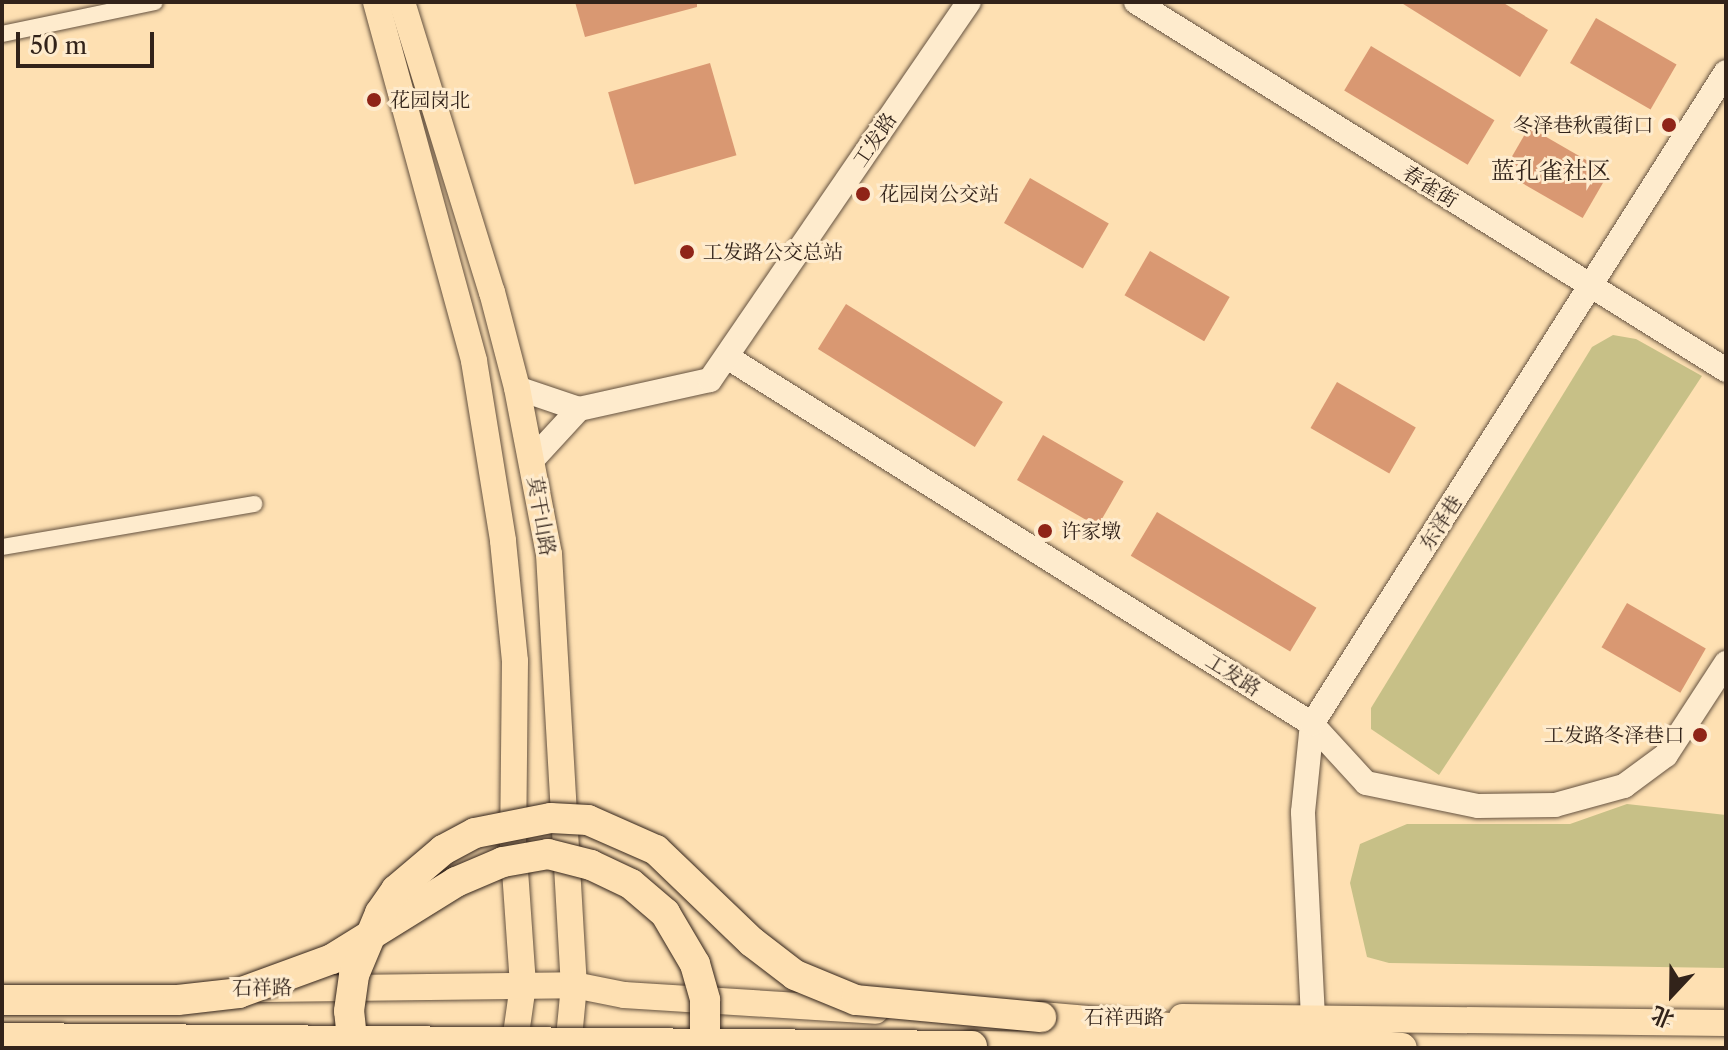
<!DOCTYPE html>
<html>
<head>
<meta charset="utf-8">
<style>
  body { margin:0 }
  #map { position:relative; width:1728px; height:1050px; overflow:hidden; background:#fee0b2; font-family:"Libre Caslon Text","Noto Serif SC",serif }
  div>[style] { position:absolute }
  .green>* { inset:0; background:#c7c087 }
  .building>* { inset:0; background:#d99872; transform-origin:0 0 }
  .roads { filter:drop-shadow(0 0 2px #655240) drop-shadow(0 0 2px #655240) }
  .street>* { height:16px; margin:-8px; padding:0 8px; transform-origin:8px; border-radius:8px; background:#feebcd }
  .secondary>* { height:24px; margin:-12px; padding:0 12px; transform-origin:12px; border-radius:12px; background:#feebcd }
  .primary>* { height:26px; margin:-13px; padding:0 13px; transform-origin:13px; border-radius:13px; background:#fee0b2 }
  .highway>* { height:30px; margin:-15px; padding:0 15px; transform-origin:15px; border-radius:15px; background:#fee0b2 }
  .bridges { filter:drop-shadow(0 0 2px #32231a) drop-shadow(0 0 2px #32231a) }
  .highway-bridge>* { height:30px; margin:-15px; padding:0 15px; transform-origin:15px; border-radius:15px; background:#fee0b2 }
  .dots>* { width:22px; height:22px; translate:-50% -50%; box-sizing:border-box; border:4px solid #feebcd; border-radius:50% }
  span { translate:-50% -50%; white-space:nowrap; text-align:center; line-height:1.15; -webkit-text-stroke:6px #feebcd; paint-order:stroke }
  .poi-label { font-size:20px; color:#32231a }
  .left { translate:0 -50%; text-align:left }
  .right { translate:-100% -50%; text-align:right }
  .street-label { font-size:20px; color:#32231a }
  .quarter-label { font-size:24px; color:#32231a }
  .frame { position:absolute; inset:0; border:4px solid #32231a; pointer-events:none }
  .north { position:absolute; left:1632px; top:954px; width:80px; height:80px; -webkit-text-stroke:6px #feebcd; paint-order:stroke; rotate:202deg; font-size:22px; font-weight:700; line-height:32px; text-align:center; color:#32231a }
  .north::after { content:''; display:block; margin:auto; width:28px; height:36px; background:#32231a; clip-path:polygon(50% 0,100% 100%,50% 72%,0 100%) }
  .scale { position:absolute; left:16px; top:32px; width:138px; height:36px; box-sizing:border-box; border:4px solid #32231a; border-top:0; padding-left:10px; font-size:24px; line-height:28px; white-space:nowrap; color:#32231a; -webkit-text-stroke:6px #feebcd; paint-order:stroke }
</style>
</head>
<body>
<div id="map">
  <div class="green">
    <i style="clip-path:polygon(1613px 335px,1636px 339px,1702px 376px,1439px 775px,1371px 729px,1371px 708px,1592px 347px)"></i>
    <i style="clip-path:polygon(1627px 804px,1726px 815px,1726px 968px,1389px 963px,1367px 957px,1350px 883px,1360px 844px,1407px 824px,1570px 824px)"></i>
  </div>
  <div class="building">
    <i style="clip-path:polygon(575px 2px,697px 2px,697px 7px,585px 37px)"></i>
    <i style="clip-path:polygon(1400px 2px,1502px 2px,1548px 30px,1520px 77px)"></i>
    <i style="left:1596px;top:18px;width:93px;height:52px;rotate:30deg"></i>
    <i style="left:1371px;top:46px;width:144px;height:52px;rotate:31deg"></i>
    <i style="left:710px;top:63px;width:96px;height:106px;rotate:74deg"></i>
    <i style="left:1529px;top:127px;width:92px;height:52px;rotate:30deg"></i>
    <i style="left:1030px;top:178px;width:91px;height:52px;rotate:30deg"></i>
    <i style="left:1150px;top:251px;width:92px;height:51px;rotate:30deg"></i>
    <i style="left:846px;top:304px;width:185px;height:53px;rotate:32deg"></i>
    <i style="left:1337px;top:382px;width:91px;height:53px;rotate:30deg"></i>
    <i style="left:1043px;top:435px;width:93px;height:52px;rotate:30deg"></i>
    <i style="left:1157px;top:512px;width:186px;height:51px;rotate:31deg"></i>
    <i style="left:1627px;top:603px;width:91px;height:51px;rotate:30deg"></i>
  </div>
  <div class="roads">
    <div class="street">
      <i style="left:2px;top:34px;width:156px;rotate:-11.8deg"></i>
      <i style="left:2px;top:547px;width:256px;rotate:-9.7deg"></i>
    </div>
    <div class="secondary">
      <i style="left:1136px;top:2px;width:695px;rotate:31.95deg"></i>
      <i style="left:727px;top:357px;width:691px;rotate:32.1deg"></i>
      <i style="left:1312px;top:724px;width:80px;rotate:47.5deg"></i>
      <i style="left:1366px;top:783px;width:114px;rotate:11.6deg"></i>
      <i style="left:1478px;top:806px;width:77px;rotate:-0.7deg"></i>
      <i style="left:1555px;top:805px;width:72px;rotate:-15.4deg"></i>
      <i style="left:1624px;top:786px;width:52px;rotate:-36.4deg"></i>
      <i style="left:1666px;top:755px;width:110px;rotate:-56.9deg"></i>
      <i style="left:517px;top:388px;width:65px;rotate:18.7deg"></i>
      <i style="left:579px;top:409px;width:134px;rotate:-12.5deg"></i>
      <i style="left:710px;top:380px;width:458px;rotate:-55.6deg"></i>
      <i style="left:531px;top:461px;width:71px;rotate:-47.3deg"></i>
      <i style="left:1313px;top:1018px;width:206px;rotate:-92.8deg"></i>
      <i style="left:1303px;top:812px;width:88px;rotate:-84.2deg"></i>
      <i style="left:1312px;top:724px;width:772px;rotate:-57.59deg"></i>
    </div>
    <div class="primary">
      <i style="left:376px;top:2px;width:372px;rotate:74.7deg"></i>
      <i style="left:474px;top:361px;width:182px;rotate:80.8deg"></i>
      <i style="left:503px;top:541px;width:121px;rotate:84.3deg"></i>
      <i style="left:515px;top:661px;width:181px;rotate:90.6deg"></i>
      <i style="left:513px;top:842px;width:143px;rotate:86deg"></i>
      <i style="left:523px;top:985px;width:64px;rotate:98.1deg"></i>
      <i style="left:402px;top:2px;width:304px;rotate:72.8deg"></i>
      <i style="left:492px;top:292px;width:99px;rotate:75.4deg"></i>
      <i style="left:517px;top:388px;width:169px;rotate:79.1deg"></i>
      <i style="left:549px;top:554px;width:432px;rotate:86.7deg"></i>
      <i style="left:574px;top:985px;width:63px;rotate:95.4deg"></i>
      <i style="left:263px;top:989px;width:311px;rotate:-0.7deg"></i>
      <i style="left:574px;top:985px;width:51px;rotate:11.3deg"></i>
      <i style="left:624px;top:995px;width:252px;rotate:3.6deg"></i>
      <i style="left:1182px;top:1017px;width:544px;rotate:0.63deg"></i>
    </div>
    <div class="highway">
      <i style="left:1041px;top:1017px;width:362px;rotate:4.9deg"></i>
      <i style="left:972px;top:1046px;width:240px;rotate:0.5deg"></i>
    </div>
  </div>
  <div class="bridges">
    <div class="highway-bridge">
      <i style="left:2px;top:1000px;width:176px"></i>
      <i style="left:178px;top:1000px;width:61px;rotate:-6.5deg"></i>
      <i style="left:239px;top:993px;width:99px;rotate:-20.1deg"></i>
      <i style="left:332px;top:959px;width:146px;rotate:-31.8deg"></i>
      <i style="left:456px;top:882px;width:51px;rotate:-23.1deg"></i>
      <i style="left:503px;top:862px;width:46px;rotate:-10.1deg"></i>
      <i style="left:548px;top:854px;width:44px;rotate:14.3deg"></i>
      <i style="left:591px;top:865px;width:44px;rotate:25.4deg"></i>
      <i style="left:631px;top:884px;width:45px;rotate:40.5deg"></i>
      <i style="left:665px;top:913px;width:59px;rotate:59.5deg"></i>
      <i style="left:695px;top:964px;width:37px;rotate:74deg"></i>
      <i style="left:705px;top:1000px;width:48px;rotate:90deg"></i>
      <i style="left:2px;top:1038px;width:970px;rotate:0.47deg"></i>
      <i style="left:353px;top:1048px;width:37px;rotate:-96deg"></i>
      <i style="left:349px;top:1011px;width:36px;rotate:-82deg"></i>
      <i style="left:354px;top:975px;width:67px;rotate:-67.2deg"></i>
      <i style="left:380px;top:913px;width:28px;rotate:-55deg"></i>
      <i style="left:396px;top:890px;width:62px;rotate:-40.4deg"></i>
      <i style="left:443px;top:850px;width:36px;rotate:-28deg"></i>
      <i style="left:475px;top:833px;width:77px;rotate:-11.2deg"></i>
      <i style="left:551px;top:818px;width:37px;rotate:3deg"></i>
      <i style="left:588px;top:820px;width:74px;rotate:23.8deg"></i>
      <i style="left:656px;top:850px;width:133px;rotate:43.8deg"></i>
      <i style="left:752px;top:942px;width:54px;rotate:37.5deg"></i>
      <i style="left:795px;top:975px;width:66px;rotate:22.3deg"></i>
      <i style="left:856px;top:1000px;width:186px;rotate:5.3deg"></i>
    </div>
  </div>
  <div class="dots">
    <i style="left:374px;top:100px;background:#8f2418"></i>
    <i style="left:1669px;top:125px;background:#8f2418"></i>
    <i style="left:863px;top:194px;background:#8f2418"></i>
    <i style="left:687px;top:252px;background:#8f2418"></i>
    <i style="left:1045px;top:531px;background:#8f2418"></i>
    <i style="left:1700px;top:735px;background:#8f2418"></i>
  </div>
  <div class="poi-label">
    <span class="left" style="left:390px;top:100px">花园岗北</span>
    <span class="right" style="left:1653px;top:125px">冬泽巷秋霞街口</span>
    <span class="left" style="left:879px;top:194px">花园岗公交站</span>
    <span class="left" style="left:703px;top:252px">工发路公交总站</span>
    <span class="left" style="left:1061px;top:531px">许家墩</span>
    <span class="right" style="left:1684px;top:735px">工发路冬泽巷口</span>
  </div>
  <div class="street-label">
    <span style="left:875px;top:140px;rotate:-56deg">工发路</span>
    <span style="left:1430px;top:187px;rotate:32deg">春雀街</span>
    <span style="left:541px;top:516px;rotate:80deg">莫干山路</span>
    <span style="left:1441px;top:523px;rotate:-57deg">东泽巷</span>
    <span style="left:1233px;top:675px;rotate:32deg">工发路</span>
    <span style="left:262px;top:988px;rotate:-1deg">石祥路</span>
    <span style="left:1124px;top:1017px">石祥西路</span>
  </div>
  <div class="quarter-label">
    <span style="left:1551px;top:171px">蓝孔雀社区</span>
  </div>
  <div class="frame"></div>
  <div class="north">北</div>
  <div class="scale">50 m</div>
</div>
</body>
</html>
